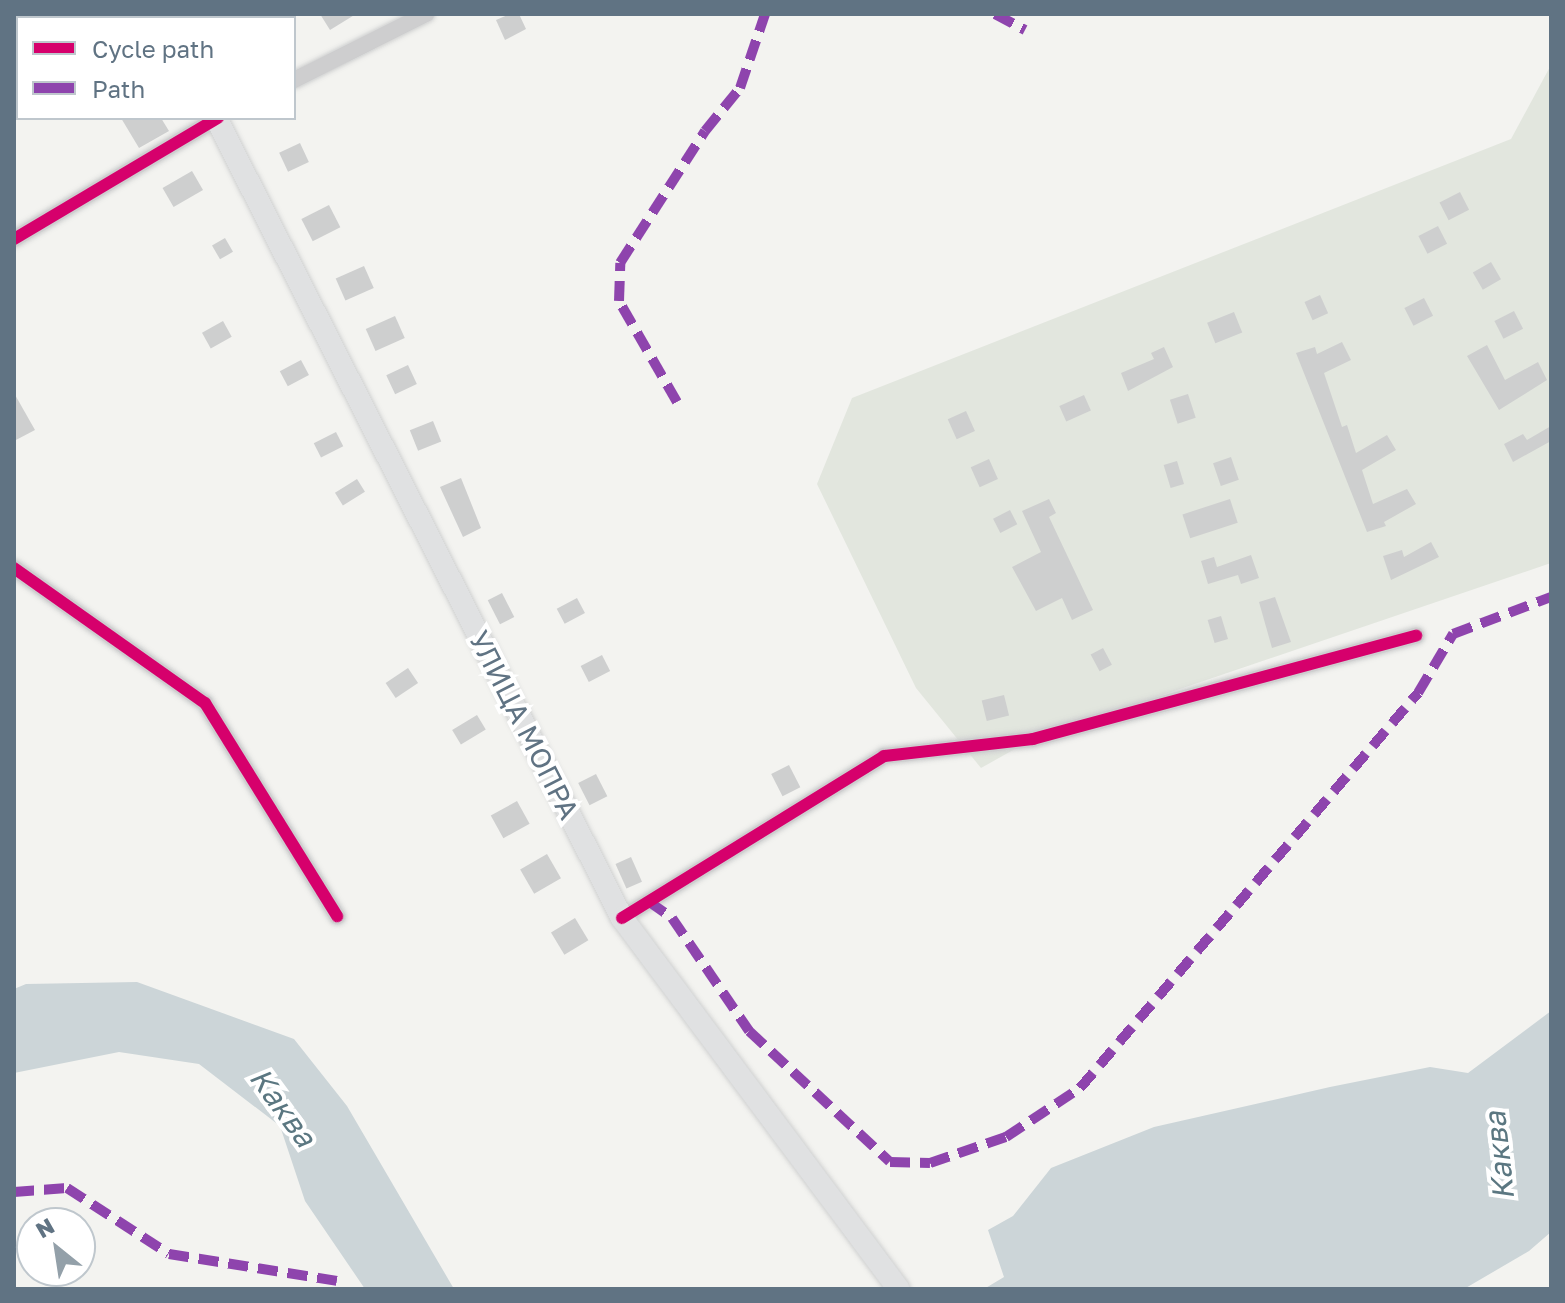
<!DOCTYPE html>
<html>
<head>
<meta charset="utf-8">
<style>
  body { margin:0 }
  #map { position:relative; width:1565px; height:1303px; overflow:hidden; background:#f3f3f0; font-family:"Golos Text",sans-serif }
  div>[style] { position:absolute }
  .green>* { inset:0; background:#e2e6de }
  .water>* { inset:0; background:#ccd5d8 }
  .building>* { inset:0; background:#cecfcf; transform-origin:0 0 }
  .roads { filter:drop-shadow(0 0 2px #d0d1d1) drop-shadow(0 0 2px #d0d1d1) }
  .minor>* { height:16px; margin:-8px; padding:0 8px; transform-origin:8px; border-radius:8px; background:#cececf }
  .secondary>* { height:22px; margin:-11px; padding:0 11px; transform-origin:11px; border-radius:11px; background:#e0e1e2 }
  .quiet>* { height:10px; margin-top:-5px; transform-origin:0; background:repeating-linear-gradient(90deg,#8e44ad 0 20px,transparent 0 30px) }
  .cycleway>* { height:12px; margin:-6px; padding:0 6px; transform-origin:6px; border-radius:6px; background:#d6006c }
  span { translate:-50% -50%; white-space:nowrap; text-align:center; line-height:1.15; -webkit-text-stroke:8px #fff; paint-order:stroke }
  .street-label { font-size:28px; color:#607383 }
  .water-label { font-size:30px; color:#5b7781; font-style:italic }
  .frame { position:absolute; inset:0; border:16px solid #607383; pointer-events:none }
  .legend { position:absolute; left:16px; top:16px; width:280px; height:104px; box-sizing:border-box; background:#fff; border:2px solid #bfc7cd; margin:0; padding:10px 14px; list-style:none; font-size:24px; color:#607383 }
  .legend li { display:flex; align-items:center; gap:16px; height:40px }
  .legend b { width:40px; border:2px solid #bfc7cd }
  .north { position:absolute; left:16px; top:1207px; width:80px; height:80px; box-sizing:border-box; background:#fff; border:2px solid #bfc7cd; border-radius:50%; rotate:330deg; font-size:22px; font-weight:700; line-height:32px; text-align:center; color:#607383 }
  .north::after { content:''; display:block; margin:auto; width:28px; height:36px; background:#93a0a9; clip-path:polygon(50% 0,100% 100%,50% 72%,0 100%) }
</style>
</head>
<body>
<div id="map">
  <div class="green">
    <i style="clip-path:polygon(1551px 65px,1551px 563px,1033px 739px,981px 768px,916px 688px,817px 484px,852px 398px,1511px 139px)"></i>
  </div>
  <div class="water">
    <i style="clip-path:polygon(137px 982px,294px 1039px,347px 1106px,454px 1289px,365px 1289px,305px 1201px,280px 1126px,199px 1064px,119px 1052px,14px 1073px,14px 989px,26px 984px)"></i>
    <i style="clip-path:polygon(1551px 1011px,1551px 1232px,1529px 1251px,1464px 1289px,984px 1289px,1004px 1277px,988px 1230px,1013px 1216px,1051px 1168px,1154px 1127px,1330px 1087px,1430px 1067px,1468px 1073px)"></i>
  </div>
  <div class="building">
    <i style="clip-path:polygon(320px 14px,356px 14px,330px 30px)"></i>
    <i style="clip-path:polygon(510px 14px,519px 14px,526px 29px,505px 40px,496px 20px)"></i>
    <i style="clip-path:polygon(121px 118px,161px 118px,169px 131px,139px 148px)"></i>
    <i style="left:300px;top:143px;width:21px;height:23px;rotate:65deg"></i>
    <i style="left:192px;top:171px;width:22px;height:34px;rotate:60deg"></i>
    <i style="left:1460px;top:192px;width:20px;height:23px;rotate:63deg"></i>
    <i style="left:329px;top:205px;width:25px;height:31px;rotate:63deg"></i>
    <i style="left:1438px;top:226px;width:20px;height:22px;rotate:63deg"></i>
    <i style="left:225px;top:238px;width:16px;height:15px;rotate:60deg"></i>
    <i style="left:1491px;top:262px;width:20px;height:21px;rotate:60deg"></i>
    <i style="left:364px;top:266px;width:24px;height:31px;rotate:66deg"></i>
    <i style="left:1320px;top:295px;width:20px;height:17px;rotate:66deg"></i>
    <i style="left:1424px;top:298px;width:20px;height:22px;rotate:63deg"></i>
    <i style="left:1514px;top:311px;width:20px;height:22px;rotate:63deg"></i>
    <i style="left:1234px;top:312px;width:22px;height:29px;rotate:68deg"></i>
    <i style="left:395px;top:316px;width:24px;height:32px;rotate:66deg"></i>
    <i style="left:223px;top:321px;width:18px;height:24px;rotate:61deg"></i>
    <i style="clip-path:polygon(1342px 342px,1351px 360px,1324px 373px,1342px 427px,1347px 425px,1356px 453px,1387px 435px,1396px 450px,1362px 470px,1373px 504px,1407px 489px,1416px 504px,1384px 522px,1386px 526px,1367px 532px,1296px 353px,1315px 347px,1317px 354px)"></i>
    <i style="clip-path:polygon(1487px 345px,1505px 380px,1538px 362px,1547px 380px,1499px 410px,1467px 356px)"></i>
    <i style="clip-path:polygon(1164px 347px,1173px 367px,1128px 391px,1121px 373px,1154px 359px,1151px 353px)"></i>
    <i style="left:301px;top:360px;width:17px;height:24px;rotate:62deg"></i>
    <i style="left:408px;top:365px;width:21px;height:24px;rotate:65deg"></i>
    <i style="clip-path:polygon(14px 393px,35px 430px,14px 441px)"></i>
    <i style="left:1188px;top:394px;width:25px;height:19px;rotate:72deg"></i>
    <i style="left:1084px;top:395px;width:17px;height:27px;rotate:66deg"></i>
    <i style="left:966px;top:411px;width:22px;height:20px;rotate:66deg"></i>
    <i style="left:433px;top:421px;width:22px;height:25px;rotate:68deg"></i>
    <i style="clip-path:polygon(1551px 426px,1551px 441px,1513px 462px,1504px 444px,1523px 434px,1527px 440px)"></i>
    <i style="left:336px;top:432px;width:16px;height:25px;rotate:63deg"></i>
    <i style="left:1231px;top:457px;width:24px;height:19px;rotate:71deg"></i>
    <i style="left:989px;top:459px;width:22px;height:20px;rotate:66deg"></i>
    <i style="left:1177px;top:461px;width:24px;height:14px;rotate:73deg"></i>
    <i style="clip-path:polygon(461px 478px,481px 528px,463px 537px,440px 487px)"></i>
    <i style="left:357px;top:479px;width:15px;height:26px;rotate:58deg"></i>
    <i style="clip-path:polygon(1049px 499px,1056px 513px,1049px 517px,1093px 610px,1072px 620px,1062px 598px,1036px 611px,1012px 567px,1041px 552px,1022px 511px)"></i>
    <i style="left:1230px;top:499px;width:25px;height:50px;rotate:72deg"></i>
    <i style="left:1010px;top:510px;width:16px;height:19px;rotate:63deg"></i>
    <i style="clip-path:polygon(1431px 542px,1439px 557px,1391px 580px,1383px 556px,1402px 550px,1404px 557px)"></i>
    <i style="clip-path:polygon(1251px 555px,1259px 578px,1241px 584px,1238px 575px,1208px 584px,1201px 561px,1214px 557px,1217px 567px)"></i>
    <i style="left:502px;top:593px;width:27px;height:16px;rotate:63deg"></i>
    <i style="clip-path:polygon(1275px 597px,1291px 642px,1272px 648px,1259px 602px)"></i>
    <i style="left:577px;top:598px;width:17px;height:23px;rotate:62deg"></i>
    <i style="left:1221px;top:616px;width:24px;height:14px;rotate:73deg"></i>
    <i style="left:1103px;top:648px;width:19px;height:14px;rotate:62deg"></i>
    <i style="left:602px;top:655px;width:18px;height:24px;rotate:63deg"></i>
    <i style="left:408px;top:668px;width:18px;height:27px;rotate:56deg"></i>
    <i style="left:1004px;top:695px;width:21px;height:23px;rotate:76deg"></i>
    <i style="left:477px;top:715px;width:17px;height:29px;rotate:59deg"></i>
    <i style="left:789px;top:765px;width:25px;height:20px;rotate:63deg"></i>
    <i style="left:596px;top:774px;width:25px;height:20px;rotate:63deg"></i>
    <i style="left:517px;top:801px;width:26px;height:30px;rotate:61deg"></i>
    <i style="left:547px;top:854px;width:28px;height:31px;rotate:60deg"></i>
    <i style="left:631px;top:857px;width:27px;height:17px;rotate:66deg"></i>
    <i style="left:575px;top:918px;width:26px;height:28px;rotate:59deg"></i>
  </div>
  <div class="roads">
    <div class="minor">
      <i style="left:294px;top:80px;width:148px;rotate:-26.6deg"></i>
      <i style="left:14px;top:239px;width:237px;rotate:-30.7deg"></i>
      <i style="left:14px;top:568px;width:234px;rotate:35.3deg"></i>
      <i style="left:205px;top:703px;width:251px;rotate:58.2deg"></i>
      <i style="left:622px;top:918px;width:308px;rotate:-31.7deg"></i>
      <i style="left:884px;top:756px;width:150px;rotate:-6.5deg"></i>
      <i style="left:1033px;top:739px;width:397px;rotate:-15.1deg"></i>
    </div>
    <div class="secondary">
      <i style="left:147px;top:14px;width:5px;rotate:53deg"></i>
      <i style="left:216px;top:118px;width:897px;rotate:63.09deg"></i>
      <i style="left:622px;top:918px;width:463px;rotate:53.3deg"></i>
    </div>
  </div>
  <div class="quiet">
    <i style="left:995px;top:14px;width:34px;rotate:28deg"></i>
    <i style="left:677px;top:402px;width:116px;rotate:-119.9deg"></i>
    <i style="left:619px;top:301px;width:38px;rotate:-88deg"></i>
    <i style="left:620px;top:263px;width:157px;rotate:-57.2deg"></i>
    <i style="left:705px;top:131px;width:55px;rotate:-50.9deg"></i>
    <i style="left:740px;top:88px;width:78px;rotate:-71.3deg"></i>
    <i style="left:648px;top:901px;width:29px;rotate:35deg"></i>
    <i style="left:672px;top:918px;width:137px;rotate:55.7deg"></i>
    <i style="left:749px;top:1031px;width:192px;rotate:42.9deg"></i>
    <i style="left:890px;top:1162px;width:40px;rotate:1.4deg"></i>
    <i style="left:930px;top:1163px;width:80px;rotate:-18.9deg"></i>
    <i style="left:1006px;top:1137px;width:89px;rotate:-33.5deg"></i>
    <i style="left:1080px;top:1088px;width:520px;rotate:-49.45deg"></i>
    <i style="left:1418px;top:693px;width:69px;rotate:-59.3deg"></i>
    <i style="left:1453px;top:634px;width:105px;rotate:-20.7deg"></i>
    <i style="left:14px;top:1192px;width:53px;rotate:-4.3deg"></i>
    <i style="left:67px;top:1188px;width:121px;rotate:32.9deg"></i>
    <i style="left:169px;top:1254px;width:170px;rotate:9.1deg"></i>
  </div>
  <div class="cycleway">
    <i style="left:14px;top:239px;width:237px;rotate:-30.7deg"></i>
    <i style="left:14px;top:568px;width:234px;rotate:35.3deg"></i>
    <i style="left:205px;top:703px;width:251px;rotate:58.2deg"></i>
    <i style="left:622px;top:918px;width:308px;rotate:-31.7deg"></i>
    <i style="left:884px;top:756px;width:150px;rotate:-6.5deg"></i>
    <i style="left:1033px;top:739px;width:397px;rotate:-15.1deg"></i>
  </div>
  <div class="street-label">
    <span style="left:524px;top:725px;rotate:63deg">УЛИЦА МОПРА</span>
  </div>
  <div class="water-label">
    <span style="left:283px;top:1107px;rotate:54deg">Каква</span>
    <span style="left:1499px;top:1156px;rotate:-96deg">Каква</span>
  </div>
  <div class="frame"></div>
  <ul class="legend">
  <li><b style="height:10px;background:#d6006c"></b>Cycle path</li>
  <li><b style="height:10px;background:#8e44ad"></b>Path</li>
  </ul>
  <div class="north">N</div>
</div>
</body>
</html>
